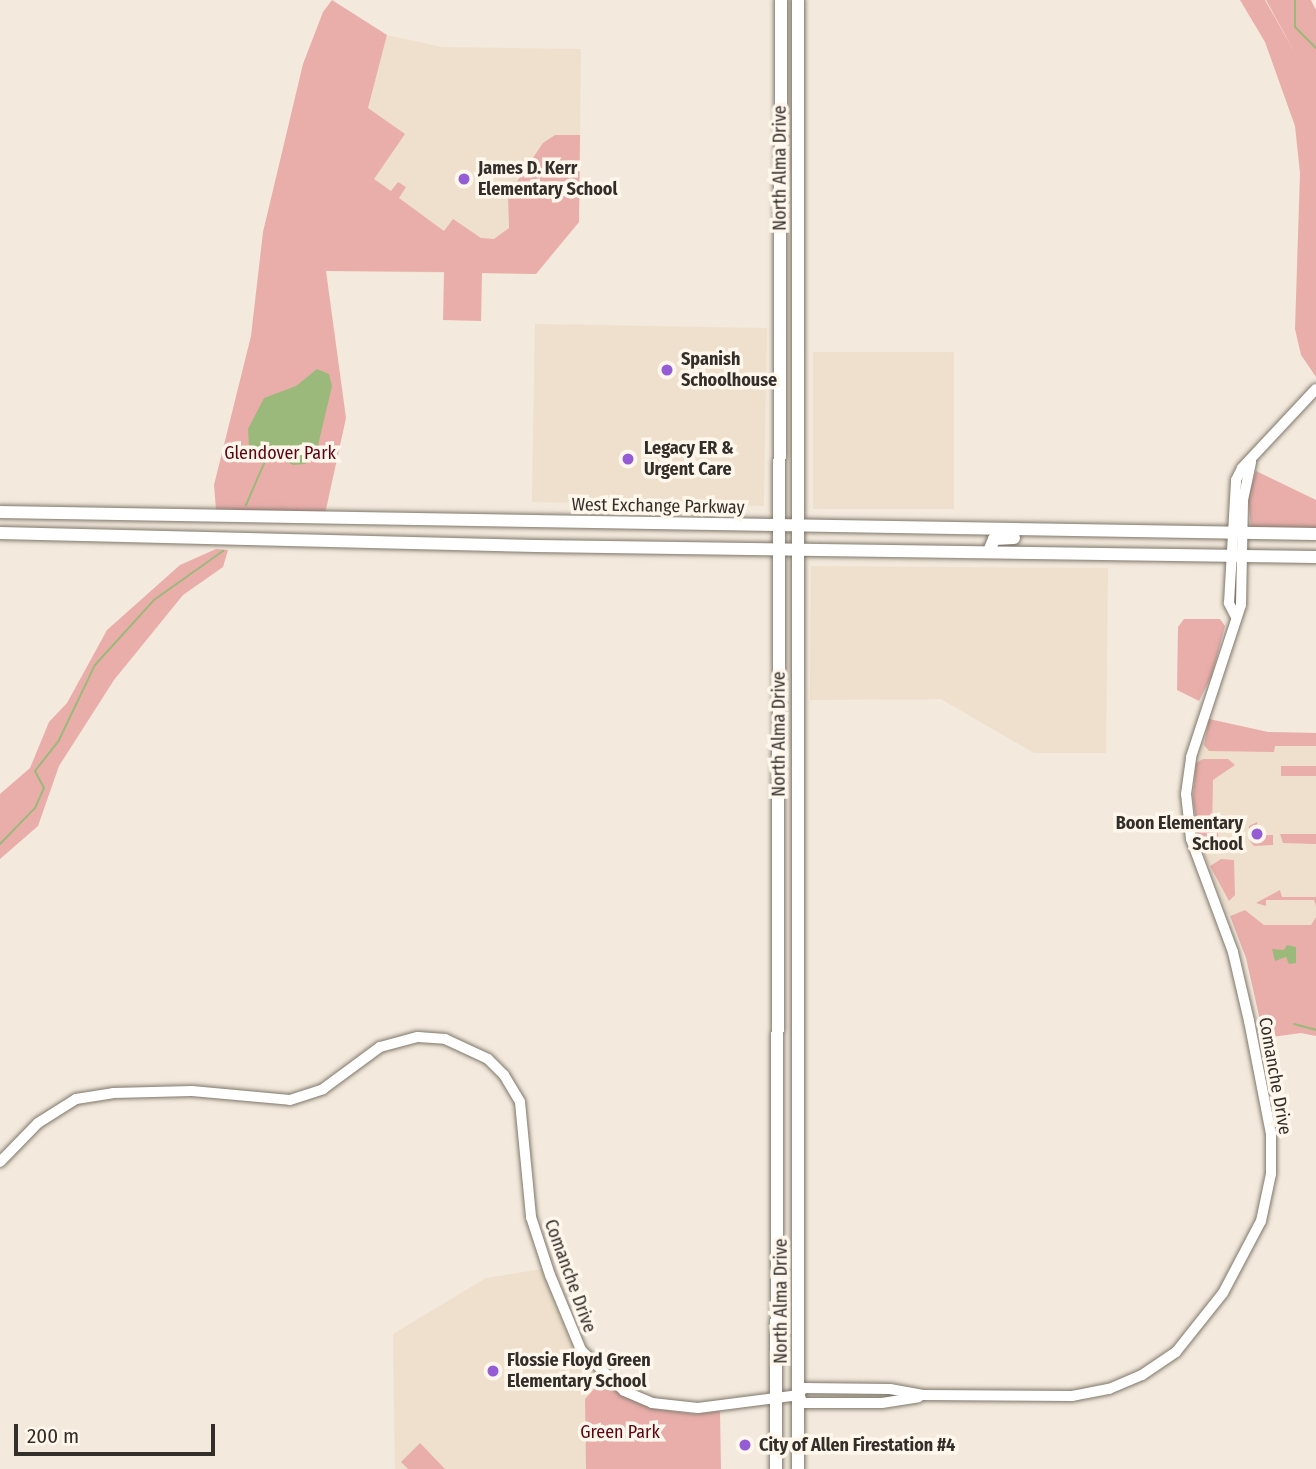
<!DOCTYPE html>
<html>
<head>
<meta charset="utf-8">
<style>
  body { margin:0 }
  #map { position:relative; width:1316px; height:1469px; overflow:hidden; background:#f3e9dc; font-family:"Fira Sans Condensed",sans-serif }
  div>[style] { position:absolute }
  .built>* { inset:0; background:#eee0cc; transform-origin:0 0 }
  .green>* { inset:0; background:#e9aeaa; transform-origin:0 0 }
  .water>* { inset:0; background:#9bb97a }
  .stream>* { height:2px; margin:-1px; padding:0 1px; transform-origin:1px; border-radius:1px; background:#9bb97a }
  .roads { filter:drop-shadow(0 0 2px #7f776b) drop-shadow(0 0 2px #7f776b) }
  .minor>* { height:10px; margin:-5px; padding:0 5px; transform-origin:5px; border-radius:5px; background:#fff }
  .major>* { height:12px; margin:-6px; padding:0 6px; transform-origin:6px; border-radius:6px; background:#fff }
  .dots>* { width:19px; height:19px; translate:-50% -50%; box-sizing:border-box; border:4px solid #fff7ec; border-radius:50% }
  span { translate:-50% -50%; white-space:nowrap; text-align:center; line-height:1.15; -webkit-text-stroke:7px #fff7ec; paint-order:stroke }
  .street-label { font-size:18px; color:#322e29 }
  .poi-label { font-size:18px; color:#322e29; font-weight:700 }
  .left { translate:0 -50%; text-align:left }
  .right { translate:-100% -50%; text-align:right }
  .park-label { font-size:18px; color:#600311 }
  .scale { position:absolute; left:14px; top:1424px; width:201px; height:32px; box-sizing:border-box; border:4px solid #322e29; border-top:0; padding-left:9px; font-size:21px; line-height:24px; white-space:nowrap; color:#322e29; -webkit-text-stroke:5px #fff7ec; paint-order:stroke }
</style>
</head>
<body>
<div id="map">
  <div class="built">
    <i style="clip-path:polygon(387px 35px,442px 47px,581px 49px,579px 222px,536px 274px,325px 271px)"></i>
    <i style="left:535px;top:324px;width:232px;height:178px;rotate:1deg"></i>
    <i style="left:813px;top:352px;width:141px;height:157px"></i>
    <i style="clip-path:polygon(811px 566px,1108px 568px,1106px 753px,1034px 753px,941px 699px,810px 700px)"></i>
    <i style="clip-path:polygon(1209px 719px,1268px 732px,1316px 733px,1316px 917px,1311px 925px,1264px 925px,1245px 910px,1229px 916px,1201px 846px,1195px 778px)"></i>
    <i style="clip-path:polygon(542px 1269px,568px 1337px,601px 1381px,585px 1399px,586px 1469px,395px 1469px,393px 1334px,486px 1278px)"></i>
  </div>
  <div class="green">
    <i style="clip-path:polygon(332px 0,387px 35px,368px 108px,405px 134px,374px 179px,391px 191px,398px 182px,406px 187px,399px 198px,444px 231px,453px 219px,481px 238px,494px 239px,509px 228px,508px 195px,543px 143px,555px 135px,580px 135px,579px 222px,536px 274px,482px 273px,481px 321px,443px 320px,444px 272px,326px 271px,346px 418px,325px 514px,216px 510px,214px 485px,251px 336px,263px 232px,303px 64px,323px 12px)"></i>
    <i style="clip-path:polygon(1240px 0,1265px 0,1296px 55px,1266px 0,1311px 0,1316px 10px,1316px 377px,1301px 355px,1295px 329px,1300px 173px,1295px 126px,1265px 42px)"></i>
    <i style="clip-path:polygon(1256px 471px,1316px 500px,1316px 529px,1251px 527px,1248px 498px)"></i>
    <i style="clip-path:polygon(216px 549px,228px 550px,223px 567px,183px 595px,114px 680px,59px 766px,38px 826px,0 859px,0 794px,30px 768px,49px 722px,67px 703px,107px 630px,180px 565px)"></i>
    <i style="clip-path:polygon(1184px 619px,1220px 619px,1225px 626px,1212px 675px,1199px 701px,1177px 690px,1178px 627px)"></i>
    <i style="clip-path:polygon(1209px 719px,1268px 732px,1316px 733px,1316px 746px,1275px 746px,1274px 752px,1209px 751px,1204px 745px)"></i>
    <i style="clip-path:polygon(1203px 759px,1228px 759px,1235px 765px,1213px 780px,1212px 830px,1218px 830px,1218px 847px,1205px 852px,1199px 845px,1193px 798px,1196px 763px)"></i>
    <i style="left:1281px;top:766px;width:35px;height:10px"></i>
    <i style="clip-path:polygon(1257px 822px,1260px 835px,1273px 835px,1273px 845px,1254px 846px,1249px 840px,1249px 826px)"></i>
    <i style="clip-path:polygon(1280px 834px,1316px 834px,1316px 844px,1283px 843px)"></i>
    <i style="clip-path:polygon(1221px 859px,1234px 860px,1235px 895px,1229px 901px,1210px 866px)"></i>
    <i style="clip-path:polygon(1280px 890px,1282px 897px,1316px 897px,1316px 906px,1314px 900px,1266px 900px,1266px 906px,1256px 903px)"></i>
    <i style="clip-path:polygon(1245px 910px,1264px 925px,1311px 925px,1316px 917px,1316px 1036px,1301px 1033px,1264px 1038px,1246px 958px,1230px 916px)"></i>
    <i style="clip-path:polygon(601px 1381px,655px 1409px,695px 1414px,720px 1411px,721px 1469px,586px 1469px,585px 1399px)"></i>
    <i style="clip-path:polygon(420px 1443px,445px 1469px,408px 1469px,401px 1462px)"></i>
  </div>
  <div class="water">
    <i style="clip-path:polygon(317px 369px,329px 374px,332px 386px,316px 454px,305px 464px,293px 465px,263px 449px,249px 447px,248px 429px,264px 398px,296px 386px)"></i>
    <i style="clip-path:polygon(1287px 945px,1296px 947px,1296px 963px,1289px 964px,1286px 957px,1275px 961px,1272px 949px,1284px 950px)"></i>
  </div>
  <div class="stream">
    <i style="left:1295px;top:0;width:27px;rotate:90deg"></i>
    <i style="left:1295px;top:27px;width:30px;rotate:45deg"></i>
    <i style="left:246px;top:505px;width:58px;rotate:-66.5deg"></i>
    <i style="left:0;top:844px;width:50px;rotate:-45.8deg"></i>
    <i style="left:35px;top:808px;width:22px;rotate:-66deg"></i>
    <i style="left:44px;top:788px;width:19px;rotate:-118deg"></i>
    <i style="left:35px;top:771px;width:39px;rotate:-52deg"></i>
    <i style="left:59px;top:740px;width:83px;rotate:-64.4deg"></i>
    <i style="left:95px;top:665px;width:88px;rotate:-47.8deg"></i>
    <i style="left:154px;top:600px;width:85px;rotate:-35.4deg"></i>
    <i style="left:1294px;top:1024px;width:23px;rotate:15deg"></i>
  </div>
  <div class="roads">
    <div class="minor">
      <i style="left:1236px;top:617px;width:16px;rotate:-117deg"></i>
      <i style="left:1229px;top:603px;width:123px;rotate:-86.7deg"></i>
      <i style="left:1236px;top:480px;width:13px;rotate:-63deg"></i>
      <i style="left:1242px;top:468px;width:108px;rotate:-46.9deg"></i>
      <i style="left:0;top:1162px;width:54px;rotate:-45.7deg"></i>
      <i style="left:38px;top:1123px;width:45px;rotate:-32.3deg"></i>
      <i style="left:76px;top:1099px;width:37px;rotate:-9deg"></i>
      <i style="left:113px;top:1093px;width:79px;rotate:-1.5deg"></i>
      <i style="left:192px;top:1091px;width:98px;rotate:5.2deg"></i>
      <i style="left:290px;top:1100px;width:35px;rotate:-18deg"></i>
      <i style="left:323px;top:1089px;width:71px;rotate:-36.4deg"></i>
      <i style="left:380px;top:1047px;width:39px;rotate:-15deg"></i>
      <i style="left:418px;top:1037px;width:27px;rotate:4deg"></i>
      <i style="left:445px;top:1039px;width:47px;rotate:24.9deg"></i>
      <i style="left:488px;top:1059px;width:23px;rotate:45deg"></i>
      <i style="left:504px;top:1075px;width:31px;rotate:59deg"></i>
      <i style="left:520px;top:1102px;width:116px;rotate:84.5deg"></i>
      <i style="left:531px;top:1217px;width:61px;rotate:71.9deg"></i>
      <i style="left:550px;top:1275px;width:81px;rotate:67.5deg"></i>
      <i style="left:581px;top:1350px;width:59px;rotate:43.6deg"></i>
      <i style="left:624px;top:1391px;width:30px;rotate:23deg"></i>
      <i style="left:652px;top:1403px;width:46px;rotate:6.2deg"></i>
      <i style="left:698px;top:1408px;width:102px;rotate:-7.3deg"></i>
      <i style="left:799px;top:1395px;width:8px;rotate:-60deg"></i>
      <i style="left:803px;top:1388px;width:87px;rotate:0.7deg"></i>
      <i style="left:890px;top:1389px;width:35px;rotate:10deg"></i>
      <i style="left:924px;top:1395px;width:148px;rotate:0.4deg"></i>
      <i style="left:1072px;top:1396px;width:38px;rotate:-11deg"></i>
      <i style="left:1109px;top:1389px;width:36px;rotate:-23deg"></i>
      <i style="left:1142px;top:1375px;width:41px;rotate:-34.1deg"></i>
      <i style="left:1176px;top:1352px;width:75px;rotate:-51.5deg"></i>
      <i style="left:1223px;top:1293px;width:81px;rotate:-62.2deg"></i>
      <i style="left:1261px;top:1221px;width:48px;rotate:-78deg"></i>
      <i style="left:1271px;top:1174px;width:40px;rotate:-90deg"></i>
      <i style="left:1271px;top:1134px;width:115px;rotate:-101deg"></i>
      <i style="left:1249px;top:1021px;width:71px;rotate:-103.1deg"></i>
      <i style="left:1233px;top:952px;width:121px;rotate:-110.4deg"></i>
      <i style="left:1191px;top:839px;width:45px;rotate:-96.3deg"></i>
      <i style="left:1186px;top:794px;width:37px;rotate:-82deg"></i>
      <i style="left:1191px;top:757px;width:160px;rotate:-71.8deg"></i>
      <i style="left:1241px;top:605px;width:105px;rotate:-88.9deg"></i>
      <i style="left:1243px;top:500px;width:39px;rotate:-78deg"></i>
      <i style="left:799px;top:1395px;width:9px;rotate:63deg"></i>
      <i style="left:803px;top:1403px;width:79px"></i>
      <i style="left:882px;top:1403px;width:37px;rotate:-9deg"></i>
    </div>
    <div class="major">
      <i style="left:798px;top:0;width:1469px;rotate:90deg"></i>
      <i style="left:0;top:512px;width:1316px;rotate:0.96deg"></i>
      <i style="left:0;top:533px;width:536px;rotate:1.39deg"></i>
      <i style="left:536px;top:546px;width:780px;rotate:0.81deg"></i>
      <i style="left:989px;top:551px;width:13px;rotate:-67deg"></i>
      <i style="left:994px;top:539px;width:20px;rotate:-3deg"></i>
      <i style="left:776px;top:1469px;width:1469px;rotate:-89.8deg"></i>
    </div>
  </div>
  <div class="dots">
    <i style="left:464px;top:179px;background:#945dd5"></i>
    <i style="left:667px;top:370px;background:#945dd5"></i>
    <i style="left:628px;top:459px;background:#945dd5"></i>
    <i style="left:1257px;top:834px;background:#945dd5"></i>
    <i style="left:493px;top:1371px;background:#945dd5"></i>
    <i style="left:745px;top:1445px;background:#945dd5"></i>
  </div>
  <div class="street-label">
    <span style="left:780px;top:168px;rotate:-90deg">North Alma Drive</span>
    <span style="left:658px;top:506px;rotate:1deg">West Exchange Parkway</span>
    <span style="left:779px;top:734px;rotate:-90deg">North Alma Drive</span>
    <span style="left:1275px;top:1076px;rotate:80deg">Comanche Drive</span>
    <span style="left:570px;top:1276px;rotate:70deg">Comanche Drive</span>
    <span style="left:781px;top:1301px;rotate:-90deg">North Alma Drive</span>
  </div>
  <div class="poi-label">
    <span class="left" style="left:478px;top:179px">James D. Kerr<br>Elementary School</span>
    <span class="left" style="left:681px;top:370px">Spanish<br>Schoolhouse</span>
    <span class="left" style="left:644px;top:459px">Legacy ER &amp;<br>Urgent Care</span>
    <span class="right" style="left:1243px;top:834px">Boon Elementary<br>School</span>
    <span class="left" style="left:507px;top:1371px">Flossie Floyd Green<br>Elementary School</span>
    <span class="left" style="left:759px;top:1445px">City of Allen Firestation #4</span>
  </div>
  <div class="park-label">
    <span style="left:280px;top:453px">Glendover Park</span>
    <span style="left:620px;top:1432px">Green Park</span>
  </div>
  <div class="scale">200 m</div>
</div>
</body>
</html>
